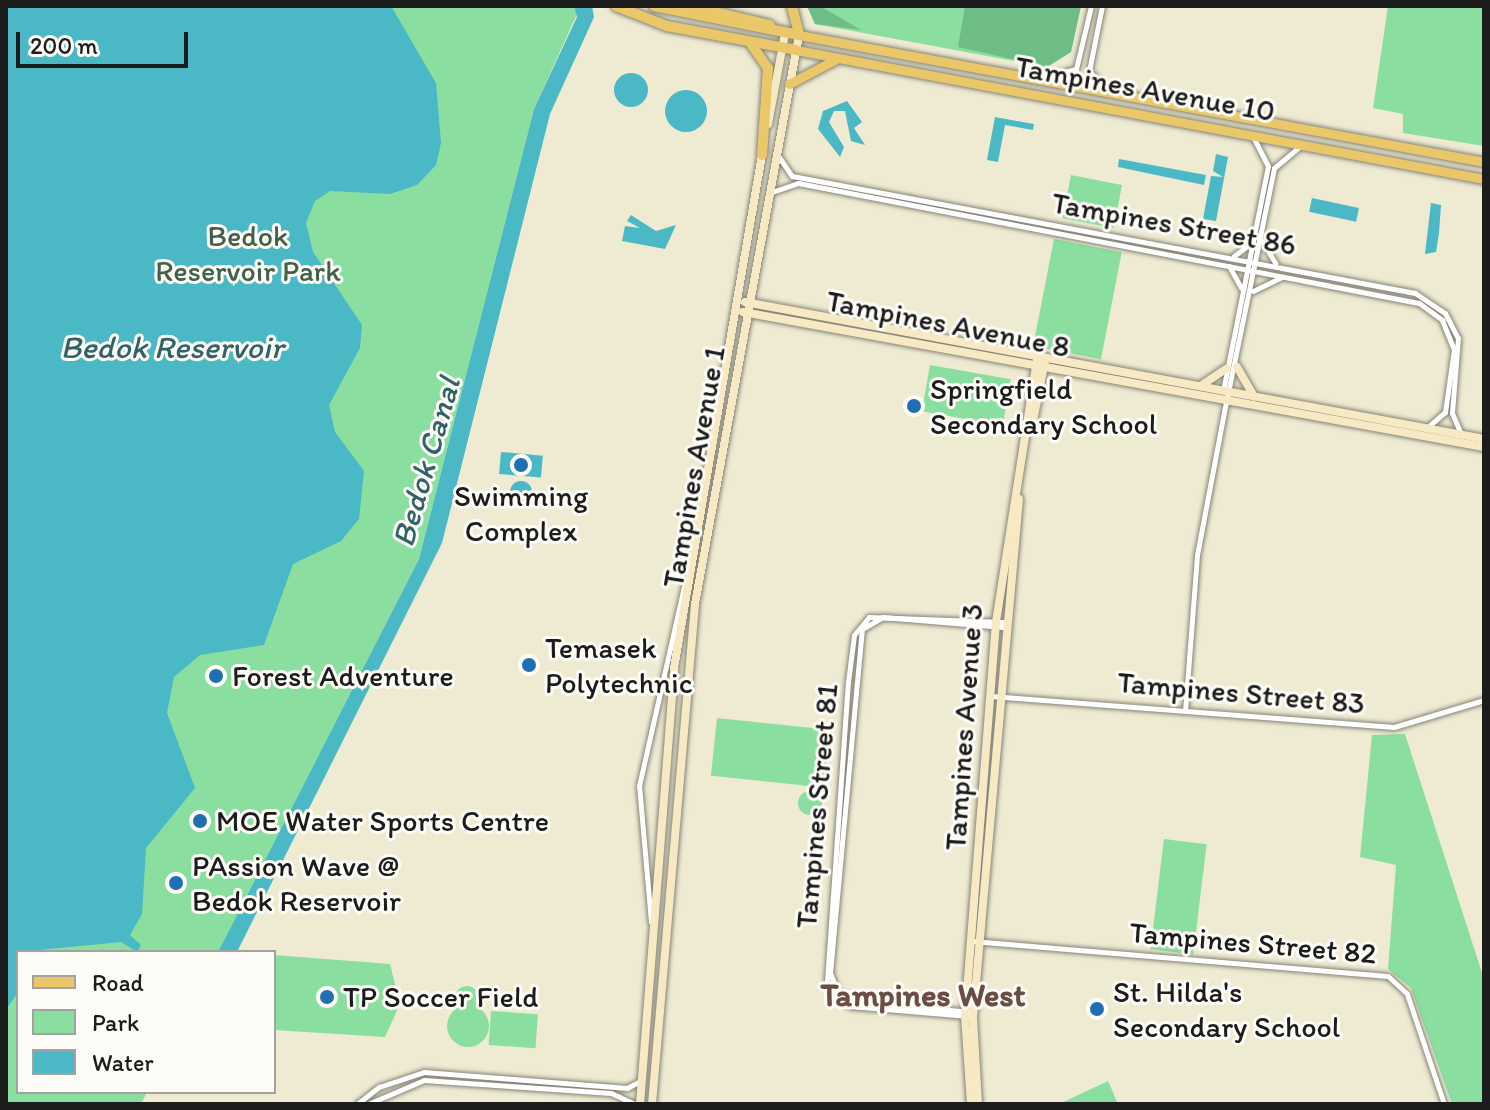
<!DOCTYPE html>
<html>
<head>
<meta charset="utf-8">
<style>
  body { margin:0 }
  #map { position:relative; width:1490px; height:1110px; overflow:hidden; background:#efebd3; font-family:Itim,sans-serif }
  div>[style] { position:absolute }
  .green>* { inset:0; background:#8ade9f; transform-origin:0 0 }
  .round { border-radius:50% }
  .forest>* { inset:0; background:#6fbd86 }
  .water>* { inset:0; background:#4bb8c5; transform-origin:0 0 }
  .roads { filter:drop-shadow(0 0 2px #868478) drop-shadow(0 0 2px #868478) }
  .street>* { height:5px; margin:-2.5px; padding:0 2.5px; transform-origin:2.5px; border-radius:2.5px; background:#fff }
  .secondary>* { height:8px; margin:-4px; padding:0 4px; transform-origin:4px; border-radius:4px; background:#f7e9c3 }
  .primary>* { height:9px; margin:-4.5px; padding:0 4.5px; transform-origin:4.5px; border-radius:4.5px; background:#eac769 }
  .highway>* { height:10px; margin:-5px; padding:0 5px; transform-origin:5px; border-radius:5px; background:#eac769 }
  .dots>* { width:22px; height:22px; translate:-50% -50%; box-sizing:border-box; border:4px solid #fdfcf7; border-radius:50% }
  span { translate:-50% -50%; white-space:nowrap; text-align:center; line-height:1.15; -webkit-text-stroke:6px #fdfcf7; paint-order:stroke }
  .street-label { font-size:30px; color:#1c1c1c }
  .park-label { font-size:30px; color:#42604a }
  .poi-label { font-size:30px; color:#1c1c1c }
  .left { translate:0 -50%; text-align:left }
  .water-label { font-size:32px; color:#316268; font-style:italic }
  .neighbourhood-label { font-size:32px; color:#6a4d43; font-weight:700 }
  .frame { position:absolute; inset:0; border:8px solid #1c1c1c; pointer-events:none }
  .legend { position:absolute; left:16px; top:950px; width:260px; height:144px; box-sizing:border-box; background:#fdfcf7; border:2px solid #a3a29f; margin:0; padding:10px 14px; list-style:none; font-size:24px; color:#1c1c1c }
  .legend li { display:flex; align-items:center; gap:16px; height:40px }
  .legend b { width:40px; border:2px solid #a3a29f }
  .scale { position:absolute; left:16px; top:32px; width:172px; height:36px; box-sizing:border-box; border:4px solid #1c1c1c; border-top:0; padding-left:10px; font-size:24px; line-height:28px; white-space:nowrap; color:#1c1c1c; -webkit-text-stroke:6px #fdfcf7; paint-order:stroke }
</style>
</head>
<body>
<div id="map">
  <div class="green">
    <i style="clip-path:polygon(6px 6px,574px 6px,577px 14px,534px 109px,419px 559px,218px 952px,18px 952px,18px 1092px,147px 1092px,141px 1104px,6px 1104px)"></i>
    <i style="clip-path:polygon(807px 6px,1081px 6px,1071px 52px,1047px 67px,815px 24px)"></i>
    <i style="clip-path:polygon(1388px 6px,1484px 6px,1484px 146px,1403px 133px,1403px 114px,1373px 108px)"></i>
    <i style="left:1071px;top:175px;width:52px;height:44px;rotate:11deg"></i>
    <i style="left:1054px;top:239px;width:69px;height:109px;rotate:11deg"></i>
    <i style="left:930px;top:365px;width:82px;height:47px;rotate:10deg"></i>
    <i style="left:717px;top:718px;width:113px;height:58px;rotate:6deg"></i>
    <i style="clip-path:polygon(1405px 734px,1484px 979px,1484px 1104px,1452px 1104px,1411px 988px,1388px 969px,1396px 865px,1360px 857px,1372px 735px)"></i>
    <i class="round" style="left:798px;top:791px;width:24px;height:24px"></i>
    <i style="left:1164px;top:839px;width:43px;height:111px;rotate:7deg"></i>
    <i style="clip-path:polygon(274px 955px,390px 964px,400px 1004px,385px 1037px,274px 1030px)"></i>
    <i class="round" style="left:455px;top:986px;width:24px;height:24px"></i>
    <i class="round" style="left:447px;top:1005px;width:42px;height:42px"></i>
    <i style="left:491px;top:1011px;width:47px;height:34px;rotate:4deg"></i>
    <i style="clip-path:polygon(1108px 1081px,1118px 1104px,1059px 1104px)"></i>
  </div>
  <div class="forest">
    <i style="clip-path:polygon(807px 6px,820px 6px,861px 30px,815px 24px)"></i>
    <i style="clip-path:polygon(965px 6px,1081px 6px,1071px 52px,1047px 67px,958px 47px)"></i>
  </div>
  <div class="water">
    <i style="clip-path:polygon(6px 6px,391px 6px,436px 83px,441px 143px,436px 165px,417px 185px,390px 194px,330px 191px,315px 201px,306px 223px,313px 252px,362px 325px,360px 348px,329px 405px,335px 432px,364px 471px,359px 519px,341px 541px,293px 564px,264px 645px,200px 655px,174px 677px,167px 713px,195px 788px,146px 848px,142px 914px,130px 935px,141px 945px,137px 952px,121px 942px,18px 952px,18px 993px,6px 1009px)"></i>
    <i style="clip-path:polygon(574px 6px,592px 6px,594px 17px,550px 114px,442px 543px,237px 952px,218px 952px,419px 559px,534px 109px,577px 17px)"></i>
    <i class="round" style="left:614px;top:73px;width:34px;height:34px"></i>
    <i class="round" style="left:665px;top:90px;width:42px;height:42px"></i>
    <i style="clip-path:polygon(847px 101px,862px 122px,854px 128px,865px 145px,851px 141px,845px 111px,834px 111px,829px 122px,844px 147px,840px 157px,818px 129px,823px 111px)"></i>
    <i style="clip-path:polygon(995px 117px,1034px 124px,1033px 130px,1005px 125px,998px 162px,987px 160px)"></i>
    <i style="clip-path:polygon(1216px 154px,1228px 157px,1216px 221px,1203px 219px,1211px 176px,1223px 177px,1213px 171px)"></i>
    <i style="clip-path:polygon(1119px 159px,1206px 175px,1204px 185px,1118px 167px)"></i>
    <i style="left:1312px;top:198px;width:48px;height:14px;rotate:12deg"></i>
    <i style="clip-path:polygon(1431px 203px,1441px 205px,1439px 233px,1436px 252px,1425px 254px)"></i>
    <i style="clip-path:polygon(631px 215px,656px 231px,676px 225px,665px 249px,622px 241px,625px 226px,640px 228px,627px 221px)"></i>
    <i style="left:501px;top:452px;width:42px;height:22px;rotate:5deg"></i>
    <i class="round" style="left:510px;top:481px;width:22px;height:22px"></i>
  </div>
  <div class="roads">
    <div class="street">
      <i style="left:1102px;top:6px;width:66px;rotate:101.3deg"></i>
      <i style="left:1089px;top:71px;width:23px;rotate:47deg"></i>
      <i style="left:1044px;top:77px;width:33px;rotate:-14deg"></i>
      <i style="left:1076px;top:69px;width:65px;rotate:-76.6deg"></i>
      <i style="left:779px;top:157px;width:23px;rotate:56deg"></i>
      <i style="left:792px;top:176px;width:634px;rotate:10.64deg"></i>
      <i style="left:1415px;top:293px;width:36px;rotate:34deg"></i>
      <i style="left:1445px;top:313px;width:28px;rotate:63deg"></i>
      <i style="left:1458px;top:338px;width:75px;rotate:94.6deg"></i>
      <i style="left:1452px;top:413px;width:23px;rotate:67deg"></i>
      <i style="left:772px;top:192px;width:28px;rotate:-19deg"></i>
      <i style="left:798px;top:183px;width:632px;rotate:10.94deg"></i>
      <i style="left:1419px;top:303px;width:29px;rotate:36deg"></i>
      <i style="left:1442px;top:320px;width:31px;rotate:68deg"></i>
      <i style="left:1454px;top:349px;width:64px;rotate:98.1deg"></i>
      <i style="left:1445px;top:412px;width:23px;rotate:139deg"></i>
      <i style="left:1262px;top:241px;width:26px;rotate:59deg"></i>
      <i style="left:1234px;top:256px;width:21px;rotate:-37deg"></i>
      <i style="left:1229px;top:266px;width:25px;rotate:61deg"></i>
      <i style="left:1253px;top:291px;width:32px;rotate:-26deg"></i>
      <i style="left:1223px;top:391px;width:229px;rotate:-78.7deg"></i>
      <i style="left:1268px;top:166px;width:30px;rotate:-117deg"></i>
      <i style="left:991px;top:696px;width:404px;rotate:4.4deg"></i>
      <i style="left:1394px;top:727px;width:94px;rotate:-16.7deg"></i>
      <i style="left:1185px;top:711px;width:156px;rotate:-85.6deg"></i>
      <i style="left:1197px;top:555px;width:146px;rotate:-79.3deg"></i>
      <i style="left:1224px;top:412px;width:249px;rotate:-78.4deg"></i>
      <i style="left:1274px;top:168px;width:34px;rotate:-40deg"></i>
      <i style="left:651px;top:922px;width:137px;rotate:-95deg"></i>
      <i style="left:639px;top:786px;width:213px;rotate:-77.3deg"></i>
      <i style="left:972px;top:941px;width:417px;rotate:4.8deg"></i>
      <i style="left:1388px;top:976px;width:26px;rotate:43deg"></i>
      <i style="left:1407px;top:994px;width:116px;rotate:71.4deg"></i>
      <i style="left:973px;top:1012px;width:122px;rotate:-175.3deg"></i>
      <i style="left:851px;top:1002px;width:18px;rotate:-142deg"></i>
      <i style="left:837px;top:991px;width:19px;rotate:-111deg"></i>
      <i style="left:830px;top:973px;width:345px;rotate:-84.7deg"></i>
      <i style="left:862px;top:629px;width:24px;rotate:-30deg"></i>
      <i style="left:883px;top:617px;width:120px;rotate:4.8deg"></i>
      <i style="left:968px;top:1016px;width:118px;rotate:-175.2deg"></i>
      <i style="left:850px;top:1006px;width:34px;rotate:-133deg"></i>
      <i style="left:827px;top:981px;width:300px;rotate:-86deg"></i>
      <i style="left:848px;top:682px;width:47px;rotate:-82.7deg"></i>
      <i style="left:854px;top:635px;width:23px;rotate:-50deg"></i>
      <i style="left:869px;top:617px;width:134px;rotate:2.1deg"></i>
      <i style="left:357px;top:1104px;width:28px;rotate:-38deg"></i>
      <i style="left:379px;top:1087px;width:47px;rotate:-18.4deg"></i>
      <i style="left:424px;top:1072px;width:204px;rotate:4.5deg"></i>
      <i style="left:627px;top:1088px;width:15px;rotate:-28deg"></i>
      <i style="left:368px;top:1104px;width:61px;rotate:-23.2deg"></i>
      <i style="left:424px;top:1080px;width:187px;rotate:4deg"></i>
      <i style="left:611px;top:1093px;width:26px;rotate:25deg"></i>
    </div>
    <div class="secondary">
      <i style="left:768px;top:124px;width:92px;rotate:-79.3deg"></i>
      <i style="left:745px;top:302px;width:752px;rotate:10.5deg"></i>
      <i style="left:743px;top:312px;width:753px;rotate:10.33deg"></i>
      <i style="left:1237px;top:367px;width:34px;rotate:60deg"></i>
      <i style="left:1202px;top:385px;width:30px;rotate:-34deg"></i>
      <i style="left:1032px;top:426px;width:66px;rotate:-78.7deg"></i>
      <i style="left:640px;top:1104px;width:437px;rotate:-85.5deg"></i>
      <i style="left:674px;top:668px;width:527px;rotate:-80.27deg"></i>
      <i style="left:652px;top:1104px;width:502px;rotate:-85.08deg"></i>
      <i style="left:695px;top:604px;width:578px;rotate:-79.64deg"></i>
      <i style="left:971px;top:1104px;width:88px;rotate:-93.9deg"></i>
      <i style="left:965px;top:1016px;width:395px;rotate:-85.5deg"></i>
      <i style="left:996px;top:622px;width:265px;rotate:-81.1deg"></i>
      <i style="left:978px;top:1104px;width:87px;rotate:-93.3deg"></i>
      <i style="left:973px;top:1017px;width:520px;rotate:-84.93deg"></i>
    </div>
    <div class="primary">
      <i style="left:799px;top:35px;width:697px;rotate:10.5deg"></i>
      <i style="left:796px;top:50px;width:700px;rotate:10.62deg"></i>
      <i style="left:789px;top:84px;width:55px;rotate:-28deg"></i>
    </div>
    <div class="highway">
      <i style="left:616px;top:6px;width:55px;rotate:21.4deg"></i>
      <i style="left:667px;top:26px;width:131px;rotate:10.5deg"></i>
      <i style="left:654px;top:6px;width:148px;rotate:11.3deg"></i>
      <i style="left:690px;top:6px;width:82px;rotate:13.4deg"></i>
      <i style="left:792px;top:6px;width:30px;rotate:76deg"></i>
      <i style="left:751px;top:44px;width:29px;rotate:55deg"></i>
      <i style="left:768px;top:68px;width:87px;rotate:93.9deg"></i>
    </div>
  </div>
  <div class="dots">
    <i style="left:914px;top:406px;background:#1f6fb2"></i>
    <i style="left:521px;top:465px;background:#1f6fb2"></i>
    <i style="left:529px;top:665px;background:#1f6fb2"></i>
    <i style="left:216px;top:676px;background:#1f6fb2"></i>
    <i style="left:200px;top:821px;background:#1f6fb2"></i>
    <i style="left:176px;top:883px;background:#1f6fb2"></i>
    <i style="left:327px;top:997px;background:#1f6fb2"></i>
    <i style="left:1097px;top:1009px;background:#1f6fb2"></i>
  </div>
  <div class="street-label">
    <span style="left:1145px;top:89px;rotate:10deg">Tampines Avenue 10</span>
    <span style="left:1174px;top:224px;rotate:10deg">Tampines Street 86</span>
    <span style="left:948px;top:324px;rotate:11deg">Tampines Avenue 8</span>
    <span style="left:694px;top:467px;rotate:-80deg">Tampines Avenue 1</span>
    <span style="left:1241px;top:693px;rotate:5deg">Tampines Street 83</span>
    <span style="left:964px;top:727px;rotate:-86deg">Tampines Avenue 3</span>
    <span style="left:817px;top:806px;rotate:-85deg">Tampines Street 81</span>
    <span style="left:1253px;top:943px;rotate:5deg">Tampines Street 82</span>
  </div>
  <div class="park-label">
    <span style="left:248px;top:253px">Bedok<br>Reservoir Park</span>
  </div>
  <div class="poi-label">
    <span class="left" style="left:930px;top:406px">Springfield<br>Secondary School</span>
    <span style="left:521px;top:513px">Swimming<br>Complex</span>
    <span class="left" style="left:545px;top:665px">Temasek<br>Polytechnic</span>
    <span class="left" style="left:232px;top:676px">Forest Adventure</span>
    <span class="left" style="left:216px;top:821px">MOE Water Sports Centre</span>
    <span class="left" style="left:192px;top:883px">PAssion Wave @<br>Bedok Reservoir</span>
    <span class="left" style="left:1113px;top:1009px">St. Hilda's<br>Secondary School</span>
    <span class="left" style="left:343px;top:997px">TP Soccer Field</span>
  </div>
  <div class="water-label">
    <span style="left:172px;top:347px">Bedok Reservoir</span>
    <span style="left:426px;top:462px;rotate:-74deg">Bedok Canal</span>
  </div>
  <div class="neighbourhood-label">
    <span style="left:923px;top:995px">Tampines West</span>
  </div>
  <div class="frame"></div>
  <ul class="legend">
  <li><b style="height:10px;background:#eac769"></b>Road</li>
  <li><b style="height:22px;background:#8ade9f"></b>Park</li>
  <li><b style="height:22px;background:#4bb8c5"></b>Water</li>
  </ul>
  <div class="scale">200 m</div>
</div>
</body>
</html>
